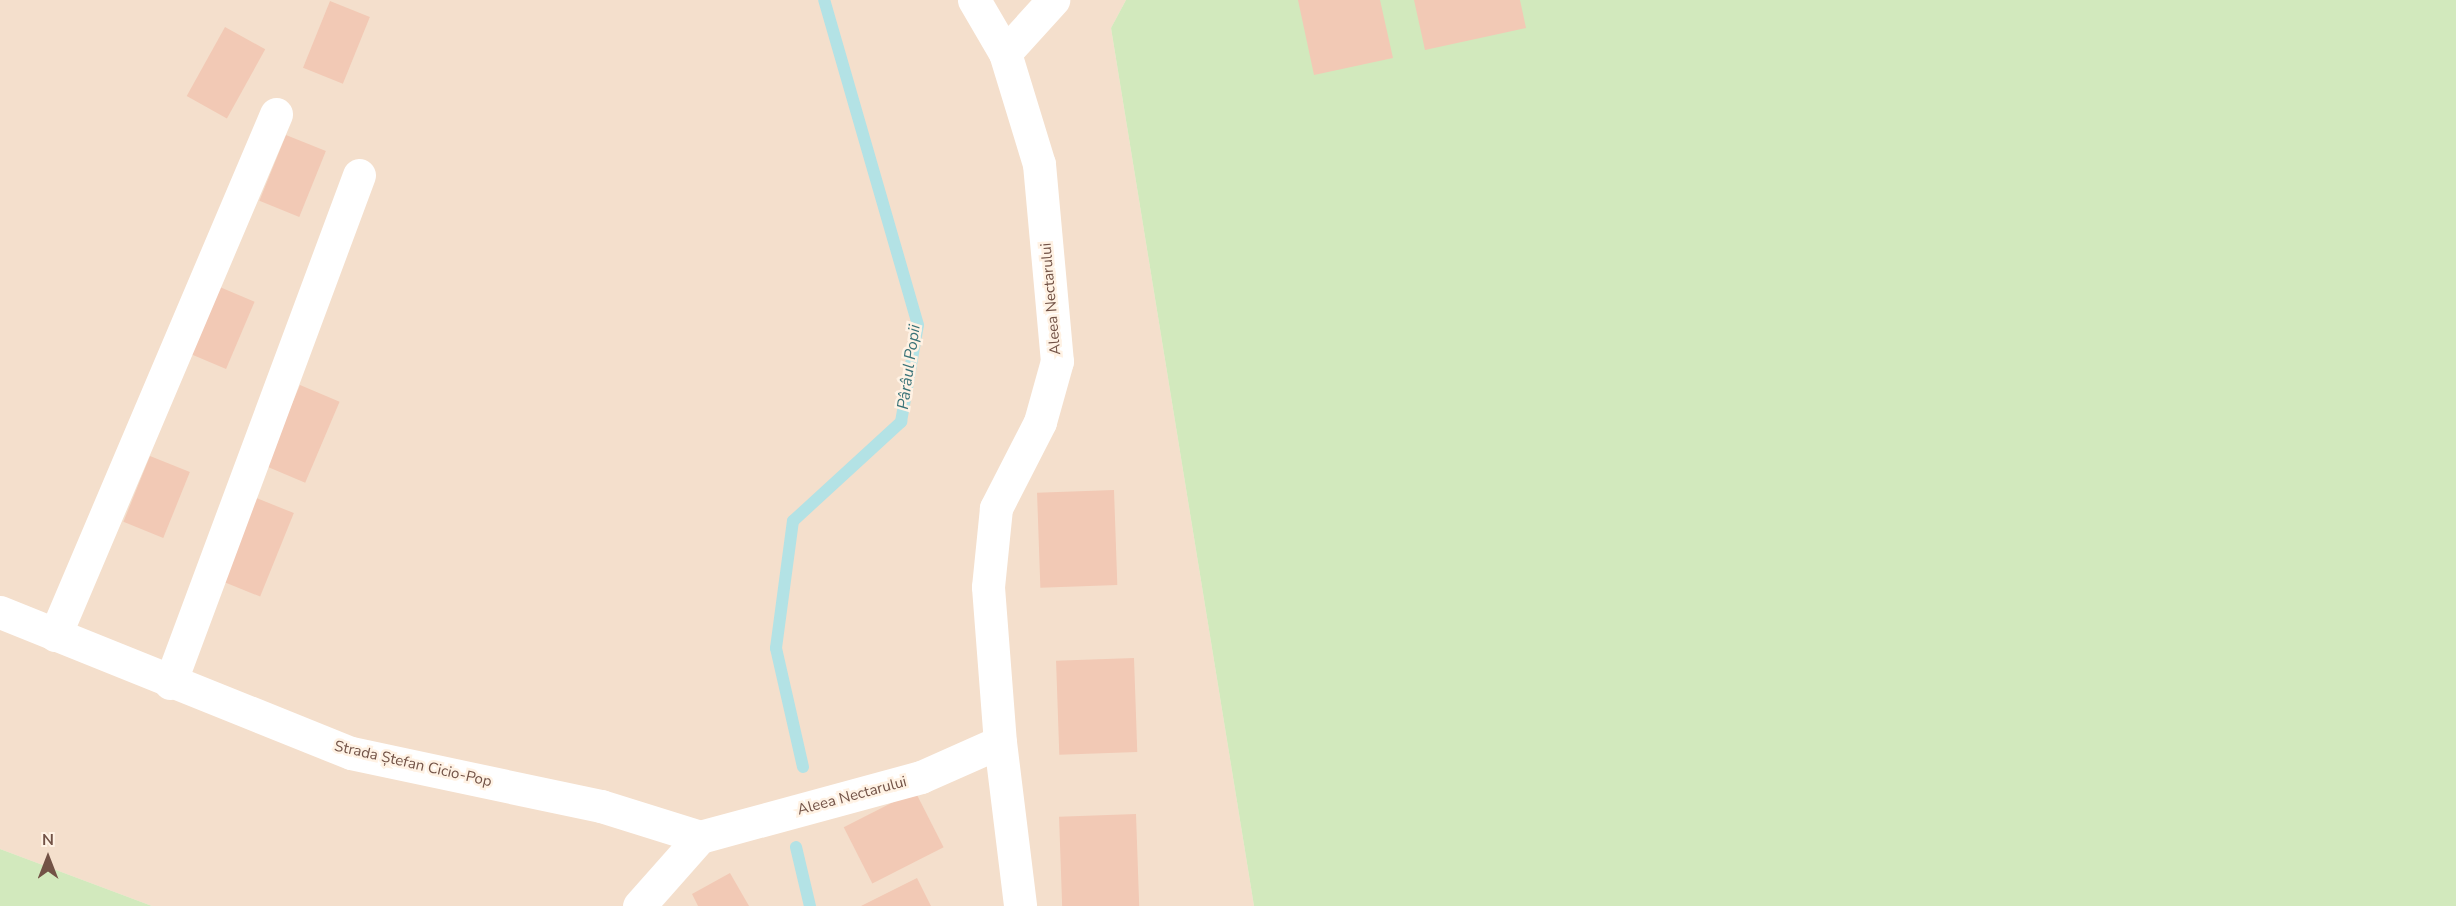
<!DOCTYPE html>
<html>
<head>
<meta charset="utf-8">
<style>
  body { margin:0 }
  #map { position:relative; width:2456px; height:906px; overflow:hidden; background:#fceede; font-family:"Nunito Sans",sans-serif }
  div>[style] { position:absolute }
  .residential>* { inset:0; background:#f4dfcc }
  .green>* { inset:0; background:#d2e9bd }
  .stream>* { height:12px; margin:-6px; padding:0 6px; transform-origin:6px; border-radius:6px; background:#b3e2e5 }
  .building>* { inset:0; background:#f2c9b5; transform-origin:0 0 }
  .street>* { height:33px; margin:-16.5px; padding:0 16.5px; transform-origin:16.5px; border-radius:16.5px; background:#fff }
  span { translate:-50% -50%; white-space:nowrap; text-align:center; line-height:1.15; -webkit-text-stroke:5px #fff2e4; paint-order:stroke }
  .street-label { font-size:15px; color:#725246 }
  .water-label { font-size:16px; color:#3a7378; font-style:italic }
  .north { position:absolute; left:18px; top:828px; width:60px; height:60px; -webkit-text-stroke:4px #fff2e4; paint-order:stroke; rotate:0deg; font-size:16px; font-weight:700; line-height:24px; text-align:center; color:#725246 }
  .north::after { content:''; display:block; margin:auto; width:21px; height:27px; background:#725246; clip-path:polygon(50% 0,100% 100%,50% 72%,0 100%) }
</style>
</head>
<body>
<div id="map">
  <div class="residential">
    <i style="clip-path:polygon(0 0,1126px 0,1111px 28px,1254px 906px,152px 906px,0 849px)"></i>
  </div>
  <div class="green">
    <i style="clip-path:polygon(1126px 0,2456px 0,2456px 906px,1254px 906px,1111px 28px)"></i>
    <i style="clip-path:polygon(0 849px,152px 906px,0 906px)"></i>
  </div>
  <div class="stream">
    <i style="left:803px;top:767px;width:122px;rotate:-102.8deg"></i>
    <i style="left:776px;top:648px;width:128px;rotate:-82.4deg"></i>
    <i style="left:793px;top:521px;width:147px;rotate:-42.5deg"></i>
    <i style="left:901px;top:422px;width:98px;rotate:-80.1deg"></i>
    <i style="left:918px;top:325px;width:338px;rotate:-106.1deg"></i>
    <i style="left:796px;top:847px;width:61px;rotate:76.7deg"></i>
  </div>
  <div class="building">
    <i style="clip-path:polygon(1298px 0,1380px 0,1393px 58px,1314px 75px)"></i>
    <i style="clip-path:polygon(1414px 0,1520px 0,1526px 28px,1425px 50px)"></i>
    <i style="left:330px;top:1px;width:43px;height:72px;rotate:22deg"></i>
    <i style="left:225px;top:27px;width:46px;height:79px;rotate:29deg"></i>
    <i style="left:286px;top:135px;width:43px;height:71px;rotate:22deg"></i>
    <i style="left:215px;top:285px;width:43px;height:73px;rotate:23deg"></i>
    <i style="left:300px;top:385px;width:43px;height:88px;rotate:23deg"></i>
    <i style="left:150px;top:456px;width:43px;height:71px;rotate:22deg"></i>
    <i style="left:1114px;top:490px;width:95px;height:77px;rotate:88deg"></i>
    <i style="left:254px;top:497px;width:43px;height:90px;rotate:22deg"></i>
    <i style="left:1134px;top:658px;width:94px;height:78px;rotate:88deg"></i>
    <i style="left:915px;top:791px;width:63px;height:80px;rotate:63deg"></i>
    <i style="left:1136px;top:814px;width:92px;height:77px;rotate:88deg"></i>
    <i style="clip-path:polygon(730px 873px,749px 906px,698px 906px,692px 894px)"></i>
    <i style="clip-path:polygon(917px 878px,931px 906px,861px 906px)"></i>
  </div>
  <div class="street">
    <i style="left:974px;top:0;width:61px;rotate:59.7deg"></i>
    <i style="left:1005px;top:53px;width:116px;rotate:73deg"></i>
    <i style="left:1039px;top:164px;width:198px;rotate:84.8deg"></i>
    <i style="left:1057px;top:361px;width:63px;rotate:105.6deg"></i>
    <i style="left:1040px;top:422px;width:97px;rotate:117.1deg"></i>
    <i style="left:996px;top:508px;width:79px;rotate:95.8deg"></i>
    <i style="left:988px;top:587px;width:155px;rotate:85.6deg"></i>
    <i style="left:1000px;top:742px;width:165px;rotate:83deg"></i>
    <i style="left:1005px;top:53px;width:72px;rotate:-47.8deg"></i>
    <i style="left:0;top:612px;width:378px;rotate:21.9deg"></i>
    <i style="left:351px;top:753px;width:256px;rotate:12deg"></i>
    <i style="left:601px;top:806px;width:104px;rotate:17.4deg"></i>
    <i style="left:55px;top:635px;width:566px;rotate:-67.01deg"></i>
    <i style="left:170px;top:683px;width:542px;rotate:-69.59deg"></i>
    <i style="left:700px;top:837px;width:229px;rotate:-15.2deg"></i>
    <i style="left:921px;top:777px;width:86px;rotate:-23.9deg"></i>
    <i style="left:639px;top:906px;width:92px;rotate:-48.5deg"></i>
  </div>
  <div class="street-label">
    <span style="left:1051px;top:299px;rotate:-95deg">Aleea Nectarului</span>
    <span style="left:413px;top:764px;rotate:13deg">Strada Ștefan Cicio-Pop</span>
    <span style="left:852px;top:796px;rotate:-15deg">Aleea Nectarului</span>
  </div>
  <div class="water-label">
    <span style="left:909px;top:367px;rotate:-82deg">Pârâul Popii</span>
  </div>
  <div class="north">N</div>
</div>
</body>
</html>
